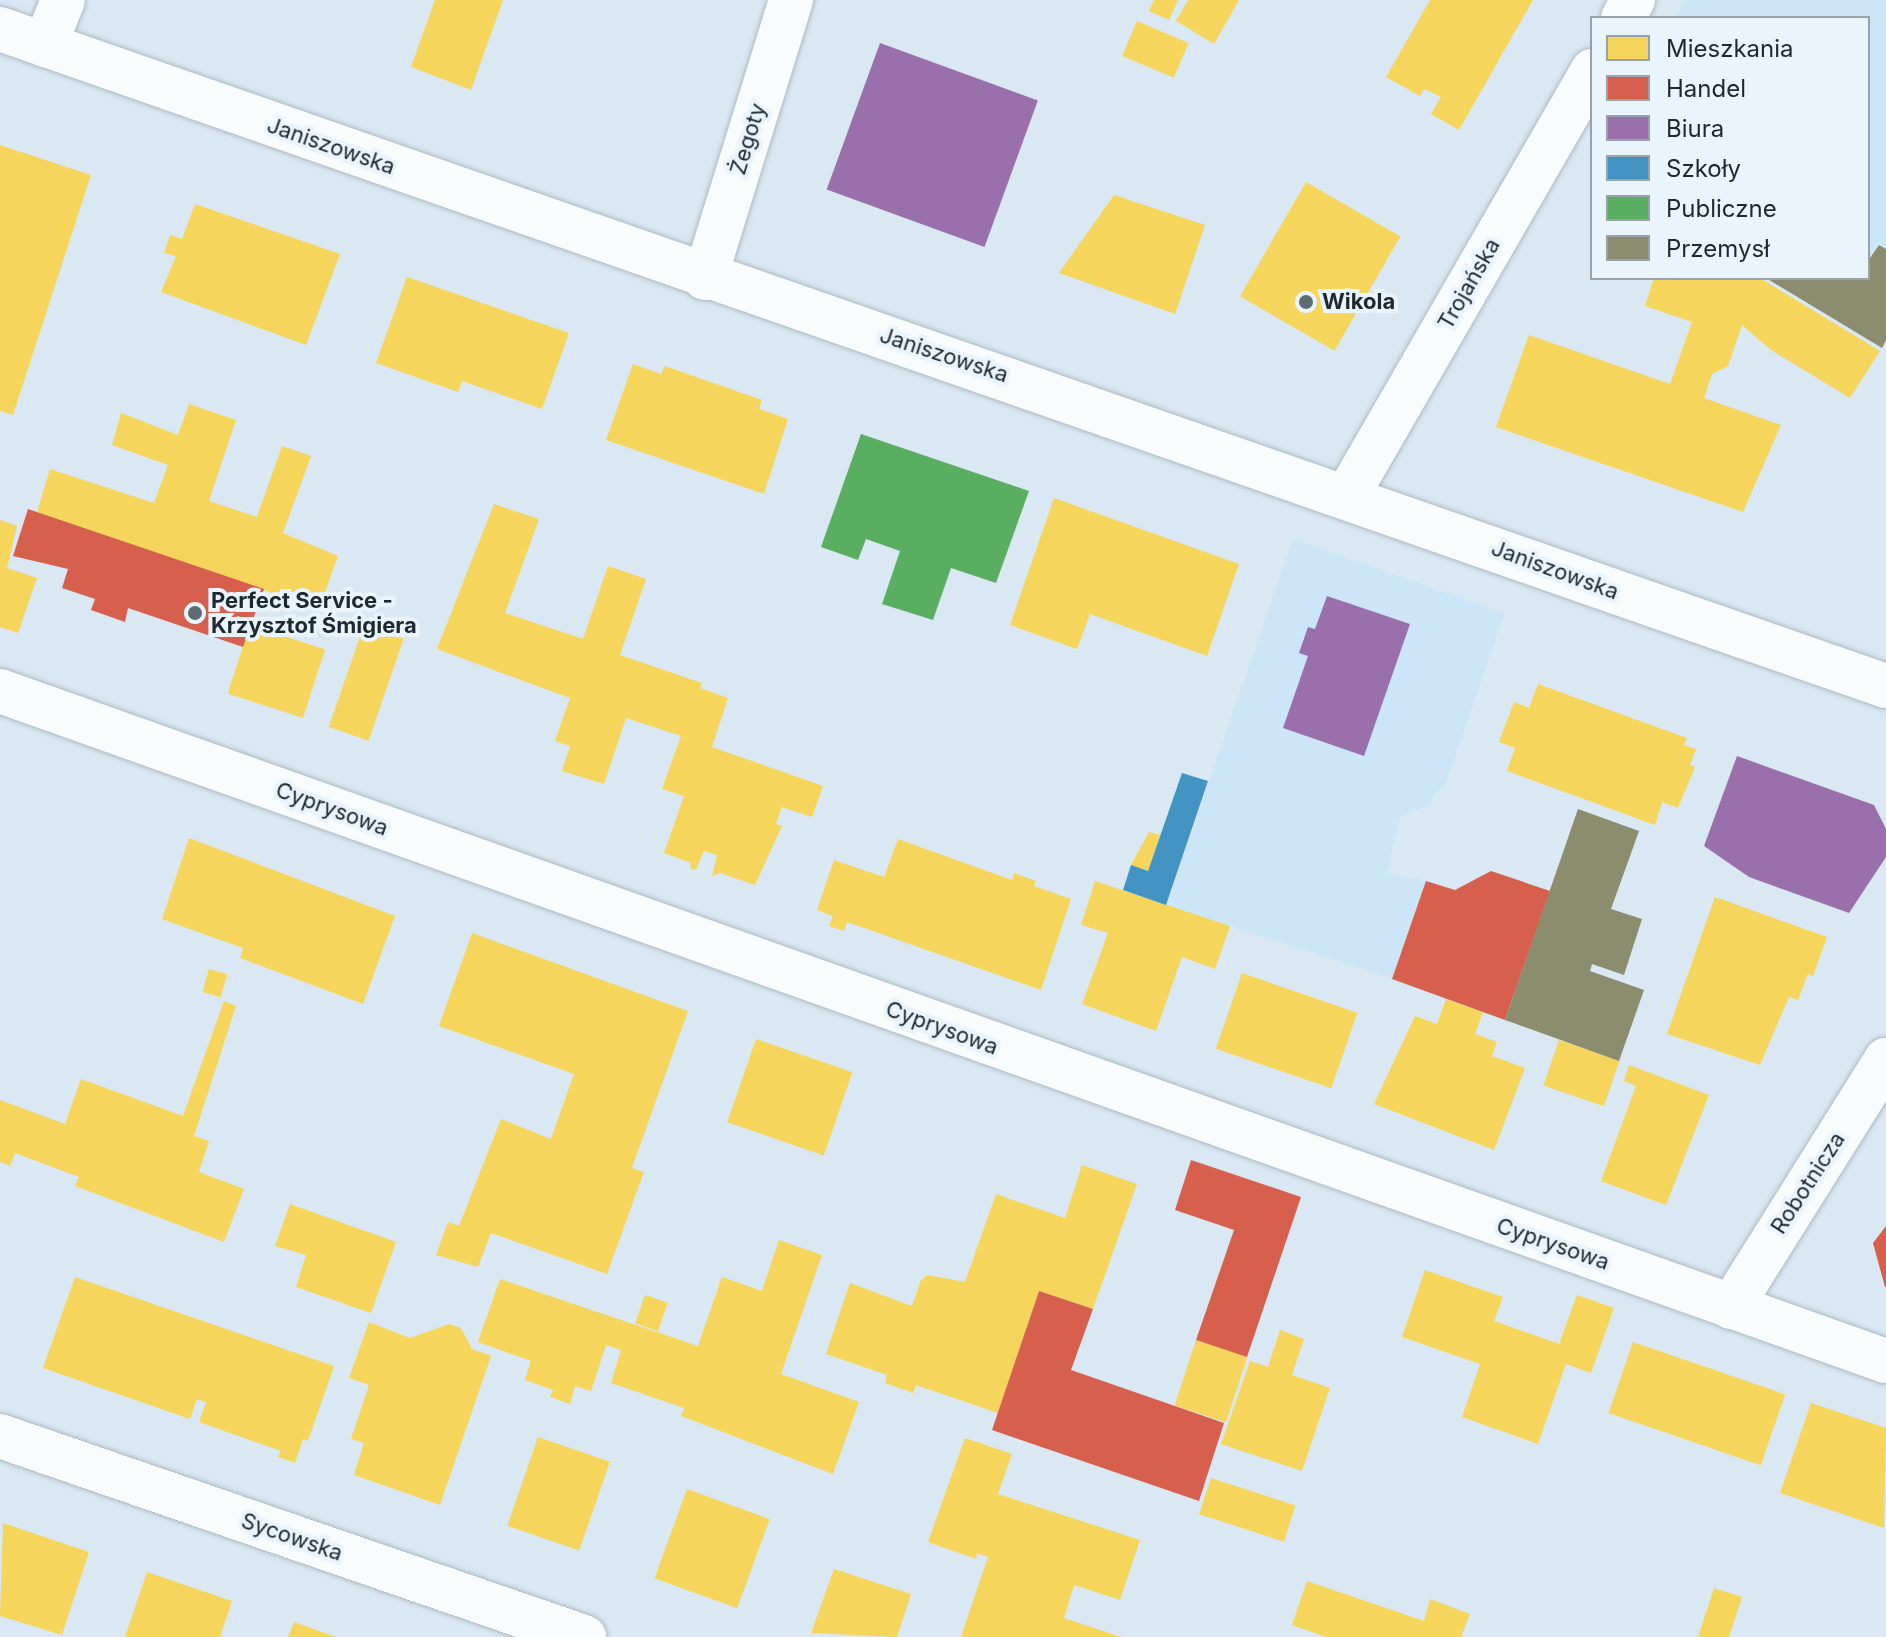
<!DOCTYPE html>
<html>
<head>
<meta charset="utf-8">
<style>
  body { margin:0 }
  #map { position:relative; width:1886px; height:1637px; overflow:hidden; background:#d9e8f3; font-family:Inter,sans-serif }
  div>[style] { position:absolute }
  .built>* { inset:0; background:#cce6f8 }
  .homes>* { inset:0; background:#f6d55c; transform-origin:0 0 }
  .shops>* { inset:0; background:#d6604d }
  .offices>* { inset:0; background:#9970ab; transform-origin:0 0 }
  .schools>* { inset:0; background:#4393c3 }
  .public>* { inset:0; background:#5aae61 }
  .industry>* { inset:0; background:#8c8c6e }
  .roads { filter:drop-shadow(0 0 2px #aebac2) drop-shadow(0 0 2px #aebac2) }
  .minor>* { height:44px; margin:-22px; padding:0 22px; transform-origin:22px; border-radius:22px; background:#f9fcfd }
  .dots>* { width:22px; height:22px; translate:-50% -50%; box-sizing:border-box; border:4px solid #e9f4fd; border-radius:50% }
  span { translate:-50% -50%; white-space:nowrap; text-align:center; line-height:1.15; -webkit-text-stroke:8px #e9f4fd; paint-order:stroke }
  .street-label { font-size:22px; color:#1d282f }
  .poi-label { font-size:22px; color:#1d282f; font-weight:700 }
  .left { translate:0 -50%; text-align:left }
  .legend { position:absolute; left:1590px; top:16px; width:280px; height:264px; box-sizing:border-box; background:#e9f4fd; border:2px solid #97a2ab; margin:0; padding:10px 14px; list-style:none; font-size:24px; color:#1d282f }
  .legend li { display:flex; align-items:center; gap:16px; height:40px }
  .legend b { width:40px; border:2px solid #97a2ab }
</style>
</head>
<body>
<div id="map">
  <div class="built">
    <i style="clip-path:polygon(1684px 0,1886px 0,1886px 340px,1882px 348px,1766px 278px,1868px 278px,1868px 18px,1674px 18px)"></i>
    <i style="clip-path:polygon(1293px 539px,1504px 613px,1448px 779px,1426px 807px,1400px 816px,1387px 873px,1426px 881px,1392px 979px,1166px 905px)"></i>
  </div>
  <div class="homes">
    <i style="clip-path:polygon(435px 0,503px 0,471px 90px,411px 67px)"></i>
    <i style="clip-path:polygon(1154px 0,1178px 0,1169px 20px,1149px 11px)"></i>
    <i style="clip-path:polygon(1188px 0,1239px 0,1214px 44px,1176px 21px)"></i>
    <i style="clip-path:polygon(1430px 0,1533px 0,1459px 130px,1431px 114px,1441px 97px,1424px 89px,1420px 96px,1386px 77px)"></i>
    <i style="left:1137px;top:21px;width:56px;height:38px;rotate:23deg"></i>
    <i style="clip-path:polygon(0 145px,91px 175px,13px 415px,0 411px)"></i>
    <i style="left:1306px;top:182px;width:109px;height:132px;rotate:30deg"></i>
    <i style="clip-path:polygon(1114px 195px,1205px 225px,1175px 314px,1059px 273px)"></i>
    <i style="clip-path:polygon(195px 204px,340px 254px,306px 345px,161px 292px,176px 256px,164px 253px,170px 235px,182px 239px)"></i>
    <i style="clip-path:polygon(407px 277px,569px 333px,542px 409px,462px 381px,458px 392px,376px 363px)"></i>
    <i style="clip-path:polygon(1654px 278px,1760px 278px,1880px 351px,1850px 398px,1771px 350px,1742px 325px,1728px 366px,1712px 374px,1704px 398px,1781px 425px,1743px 512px,1496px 427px,1529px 335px,1670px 384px,1692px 322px,1645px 306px)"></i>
    <i style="clip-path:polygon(633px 364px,661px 374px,665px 366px,762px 400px,759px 409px,788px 419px,764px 494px,606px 440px)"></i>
    <i style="clip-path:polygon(189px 404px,236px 420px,209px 501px,257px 517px,282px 446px,311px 456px,283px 533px,338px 556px,319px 609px,37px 512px,50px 469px,154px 503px,168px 465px,112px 445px,121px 413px,178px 435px)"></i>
    <i style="clip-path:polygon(1054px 498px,1239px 564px,1207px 656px,1090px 614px,1077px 649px,1010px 625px)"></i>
    <i style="clip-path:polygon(494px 504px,539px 519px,505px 613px,583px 639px,608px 566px,646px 579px,620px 655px,702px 683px,700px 688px,728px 698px,712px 747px,823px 786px,812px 817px,782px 807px,776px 824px,782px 826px,755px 885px,720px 873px,712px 876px,717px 855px,704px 851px,696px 870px,690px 868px,691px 863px,664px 853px,684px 796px,662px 789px,681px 736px,626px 718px,604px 784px,562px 771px,570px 746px,555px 741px,570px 698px,437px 649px)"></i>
    <i style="clip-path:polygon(0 520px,17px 526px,7px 568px,37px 578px,18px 633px,0 627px)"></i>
    <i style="left:250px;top:625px;width:79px;height:72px;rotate:18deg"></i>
    <i style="left:364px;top:625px;width:42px;height:108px;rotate:19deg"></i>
    <i style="clip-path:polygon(1538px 684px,1687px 738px,1684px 745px,1696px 749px,1690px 765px,1695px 767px,1678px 808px,1662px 802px,1655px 825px,1507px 771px,1515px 748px,1499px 742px,1514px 702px,1529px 708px)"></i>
    <i style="clip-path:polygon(1149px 832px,1160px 835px,1148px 871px,1131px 865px)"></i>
    <i style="clip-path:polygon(189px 838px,395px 916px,363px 1004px,240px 958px,243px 948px,162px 919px)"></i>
    <i style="clip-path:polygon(898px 839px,1012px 880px,1014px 873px,1036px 881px,1034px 886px,1071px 899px,1041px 990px,847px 922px,844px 931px,829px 926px,833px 916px,817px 910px,834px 860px,884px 877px)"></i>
    <i style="clip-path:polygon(1095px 881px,1230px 926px,1215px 969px,1182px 957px,1156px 1031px,1082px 1004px,1108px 933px,1081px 925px)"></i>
    <i style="clip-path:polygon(1715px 897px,1827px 937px,1813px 976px,1808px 974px,1798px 1000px,1789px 997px,1760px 1065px,1667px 1034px)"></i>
    <i style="clip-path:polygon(472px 933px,688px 1011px,632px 1168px,644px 1172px,607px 1274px,491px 1233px,478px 1267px,436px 1255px,448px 1222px,459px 1226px,501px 1119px,551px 1139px,574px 1074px,439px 1026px)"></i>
    <i style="left:209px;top:969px;width:19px;height:24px;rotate:16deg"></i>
    <i style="left:1242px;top:973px;width:122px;height:80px;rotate:19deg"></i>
    <i style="clip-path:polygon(1446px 999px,1483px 1012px,1475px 1034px,1497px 1042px,1492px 1056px,1525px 1068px,1494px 1150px,1374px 1104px,1415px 1016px,1437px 1024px)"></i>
    <i style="clip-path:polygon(224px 1001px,236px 1006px,194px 1136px,209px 1141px,199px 1172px,244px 1189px,224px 1242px,75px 1186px,79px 1177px,15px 1153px,10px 1166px,0 1162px,0 1100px,65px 1124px,81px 1079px,183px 1116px)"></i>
    <i style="left:756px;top:1039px;width:102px;height:88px;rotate:19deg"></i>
    <i style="left:1559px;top:1040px;width:64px;height:48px;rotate:19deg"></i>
    <i style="clip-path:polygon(1629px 1065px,1709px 1095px,1666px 1205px,1601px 1181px,1636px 1086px,1624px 1081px)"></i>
    <i style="clip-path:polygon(1082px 1165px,1137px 1184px,1093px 1309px,1039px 1291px,998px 1413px,916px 1385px,913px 1393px,885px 1383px,887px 1375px,826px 1354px,850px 1283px,912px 1306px,921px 1280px,928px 1275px,965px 1282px,996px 1194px,1065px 1218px)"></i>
    <i style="clip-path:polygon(290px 1204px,396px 1242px,371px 1313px,296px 1287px,306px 1255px,275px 1246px)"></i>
    <i style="clip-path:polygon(779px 1240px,822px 1255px,781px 1374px,859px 1402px,833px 1474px,681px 1416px,684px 1408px,611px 1383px,621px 1350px,606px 1345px,591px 1391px,575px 1386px,570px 1404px,550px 1397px,553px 1390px,525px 1380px,531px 1361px,478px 1342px,500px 1279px,698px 1346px,722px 1277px,762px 1291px)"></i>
    <i style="clip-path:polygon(1425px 1270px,1503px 1297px,1494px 1321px,1559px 1344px,1577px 1295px,1614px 1308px,1591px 1373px,1566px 1364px,1538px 1444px,1462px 1417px,1480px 1364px,1402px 1337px)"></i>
    <i style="clip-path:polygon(75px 1277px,334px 1366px,308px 1441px,303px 1439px,295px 1463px,278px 1457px,281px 1451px,199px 1422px,206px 1402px,197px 1399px,190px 1419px,43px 1368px)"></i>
    <i style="left:645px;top:1295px;width:24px;height:30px;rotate:19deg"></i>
    <i style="clip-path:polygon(369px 1322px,410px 1338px,449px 1324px,461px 1328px,472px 1349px,491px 1356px,440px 1505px,354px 1475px,364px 1443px,351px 1439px,369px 1385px,349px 1378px)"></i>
    <i style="clip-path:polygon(1280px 1330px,1304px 1339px,1292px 1375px,1330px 1388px,1302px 1471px,1221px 1444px,1250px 1361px,1268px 1367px)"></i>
    <i style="left:1196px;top:1340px;width:54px;height:69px;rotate:18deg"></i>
    <i style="left:1633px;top:1342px;width:161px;height:75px;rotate:19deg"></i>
    <i style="clip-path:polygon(1811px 1403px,1886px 1428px,1884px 1528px,1780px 1493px)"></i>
    <i style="left:538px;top:1437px;width:76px;height:94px;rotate:19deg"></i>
    <i style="clip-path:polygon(965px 1438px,1012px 1454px,998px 1494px,1140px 1540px,1120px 1600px,1074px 1585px,1064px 1618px,1121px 1637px,961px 1637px,988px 1557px,977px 1553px,976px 1559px,928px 1542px)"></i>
    <i style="left:1211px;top:1478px;width:89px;height:38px;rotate:18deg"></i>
    <i style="left:687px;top:1489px;width:88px;height:95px;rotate:20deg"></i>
    <i style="clip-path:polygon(3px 1523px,89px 1552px,62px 1635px,0 1616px)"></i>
    <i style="clip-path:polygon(834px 1569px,911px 1594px,897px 1637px,811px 1633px)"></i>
    <i style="clip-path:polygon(147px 1572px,232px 1601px,220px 1637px,125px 1637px)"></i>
    <i style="clip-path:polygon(1307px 1581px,1424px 1621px,1430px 1599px,1470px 1614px,1461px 1637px,1326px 1637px,1292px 1625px)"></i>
    <i style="clip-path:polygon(1714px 1588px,1742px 1597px,1729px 1637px,1698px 1637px)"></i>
    <i style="clip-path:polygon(294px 1622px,336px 1637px,288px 1637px)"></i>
  </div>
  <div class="shops">
    <i style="clip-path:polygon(28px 509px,264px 589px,243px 647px,128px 608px,125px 622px,91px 610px,95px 599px,62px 588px,68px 569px,13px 556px)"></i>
    <i style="clip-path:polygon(1491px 871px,1550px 891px,1505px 1020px,1392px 979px,1426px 881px,1455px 890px)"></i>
    <i style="clip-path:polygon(1191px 1160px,1301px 1197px,1247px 1357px,1196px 1340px,1234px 1230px,1175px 1210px)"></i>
    <i style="clip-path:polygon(1886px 1226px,1886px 1287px,1885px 1287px,1873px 1243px)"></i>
    <i style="clip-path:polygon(1039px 1291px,1093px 1309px,1071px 1370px,1224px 1423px,1199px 1501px,992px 1430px)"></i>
  </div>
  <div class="offices">
    <i style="left:880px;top:43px;width:168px;height:156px;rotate:20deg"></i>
    <i style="clip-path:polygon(1327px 596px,1410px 624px,1364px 756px,1283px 728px,1308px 656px,1299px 653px,1308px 627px,1315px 629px)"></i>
    <i style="clip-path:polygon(1737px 756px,1874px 805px,1886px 829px,1886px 857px,1849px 913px,1749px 877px,1704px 846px)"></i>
  </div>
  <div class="schools">
    <i style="clip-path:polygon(1182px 773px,1208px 781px,1166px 905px,1123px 890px,1131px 865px,1148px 871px)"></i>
  </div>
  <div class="public">
    <i style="clip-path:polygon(861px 434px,1029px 491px,996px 583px,951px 568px,933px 620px,882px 604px,900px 551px,866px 539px,858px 560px,821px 547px)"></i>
  </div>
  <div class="industry">
    <i style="clip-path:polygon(1879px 245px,1886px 249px,1886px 340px,1882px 348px,1766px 278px,1868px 278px,1868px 261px)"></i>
    <i style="clip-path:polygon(1578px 809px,1639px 831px,1611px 909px,1642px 919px,1624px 975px,1592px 964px,1590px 971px,1644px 990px,1619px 1061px,1505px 1020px)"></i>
  </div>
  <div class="roads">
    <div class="minor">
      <i style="left:1623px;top:18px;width:21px;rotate:-61deg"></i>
      <i style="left:0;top:29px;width:1997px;rotate:19.21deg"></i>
      <i style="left:45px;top:45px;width:48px;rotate:-68.2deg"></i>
      <i style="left:705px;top:278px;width:291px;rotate:-72.8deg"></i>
      <i style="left:1347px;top:496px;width:491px;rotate:-60deg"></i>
      <i style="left:0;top:691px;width:2001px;rotate:19.56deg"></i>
      <i style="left:1731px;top:1307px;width:292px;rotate:-57.9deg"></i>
      <i style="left:0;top:1436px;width:618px;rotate:18.99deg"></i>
    </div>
  </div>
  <div class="dots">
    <i style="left:1306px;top:302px;background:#5f6b74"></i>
    <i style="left:195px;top:613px;background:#5f6b74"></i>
  </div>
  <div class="street-label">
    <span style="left:748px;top:139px;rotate:-73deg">Żegoty</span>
    <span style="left:331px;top:146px;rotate:19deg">Janiszowska</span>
    <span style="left:1469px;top:284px;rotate:-60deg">Trojańska</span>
    <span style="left:944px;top:355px;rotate:18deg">Janiszowska</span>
    <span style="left:1555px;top:570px;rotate:20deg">Janiszowska</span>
    <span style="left:332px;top:809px;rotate:20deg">Cyprysowa</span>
    <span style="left:942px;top:1028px;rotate:20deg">Cyprysowa</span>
    <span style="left:1808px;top:1183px;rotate:-57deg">Robotnicza</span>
    <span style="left:1553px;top:1244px;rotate:19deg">Cyprysowa</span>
    <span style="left:292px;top:1537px;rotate:19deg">Sycowska</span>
  </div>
  <div class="poi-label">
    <span class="left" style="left:1322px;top:302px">Wikola</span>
    <span class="left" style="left:211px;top:613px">Perfect Service -<br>Krzysztof Śmigiera</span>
  </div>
  <ul class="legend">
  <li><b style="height:22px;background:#f6d55c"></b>Mieszkania</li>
  <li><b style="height:22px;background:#d6604d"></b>Handel</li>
  <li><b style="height:22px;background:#9970ab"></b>Biura</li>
  <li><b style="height:22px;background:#4393c3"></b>Szkoły</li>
  <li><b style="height:22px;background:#5aae61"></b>Publiczne</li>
  <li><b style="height:22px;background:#8c8c6e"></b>Przemysł</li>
  </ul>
</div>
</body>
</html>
